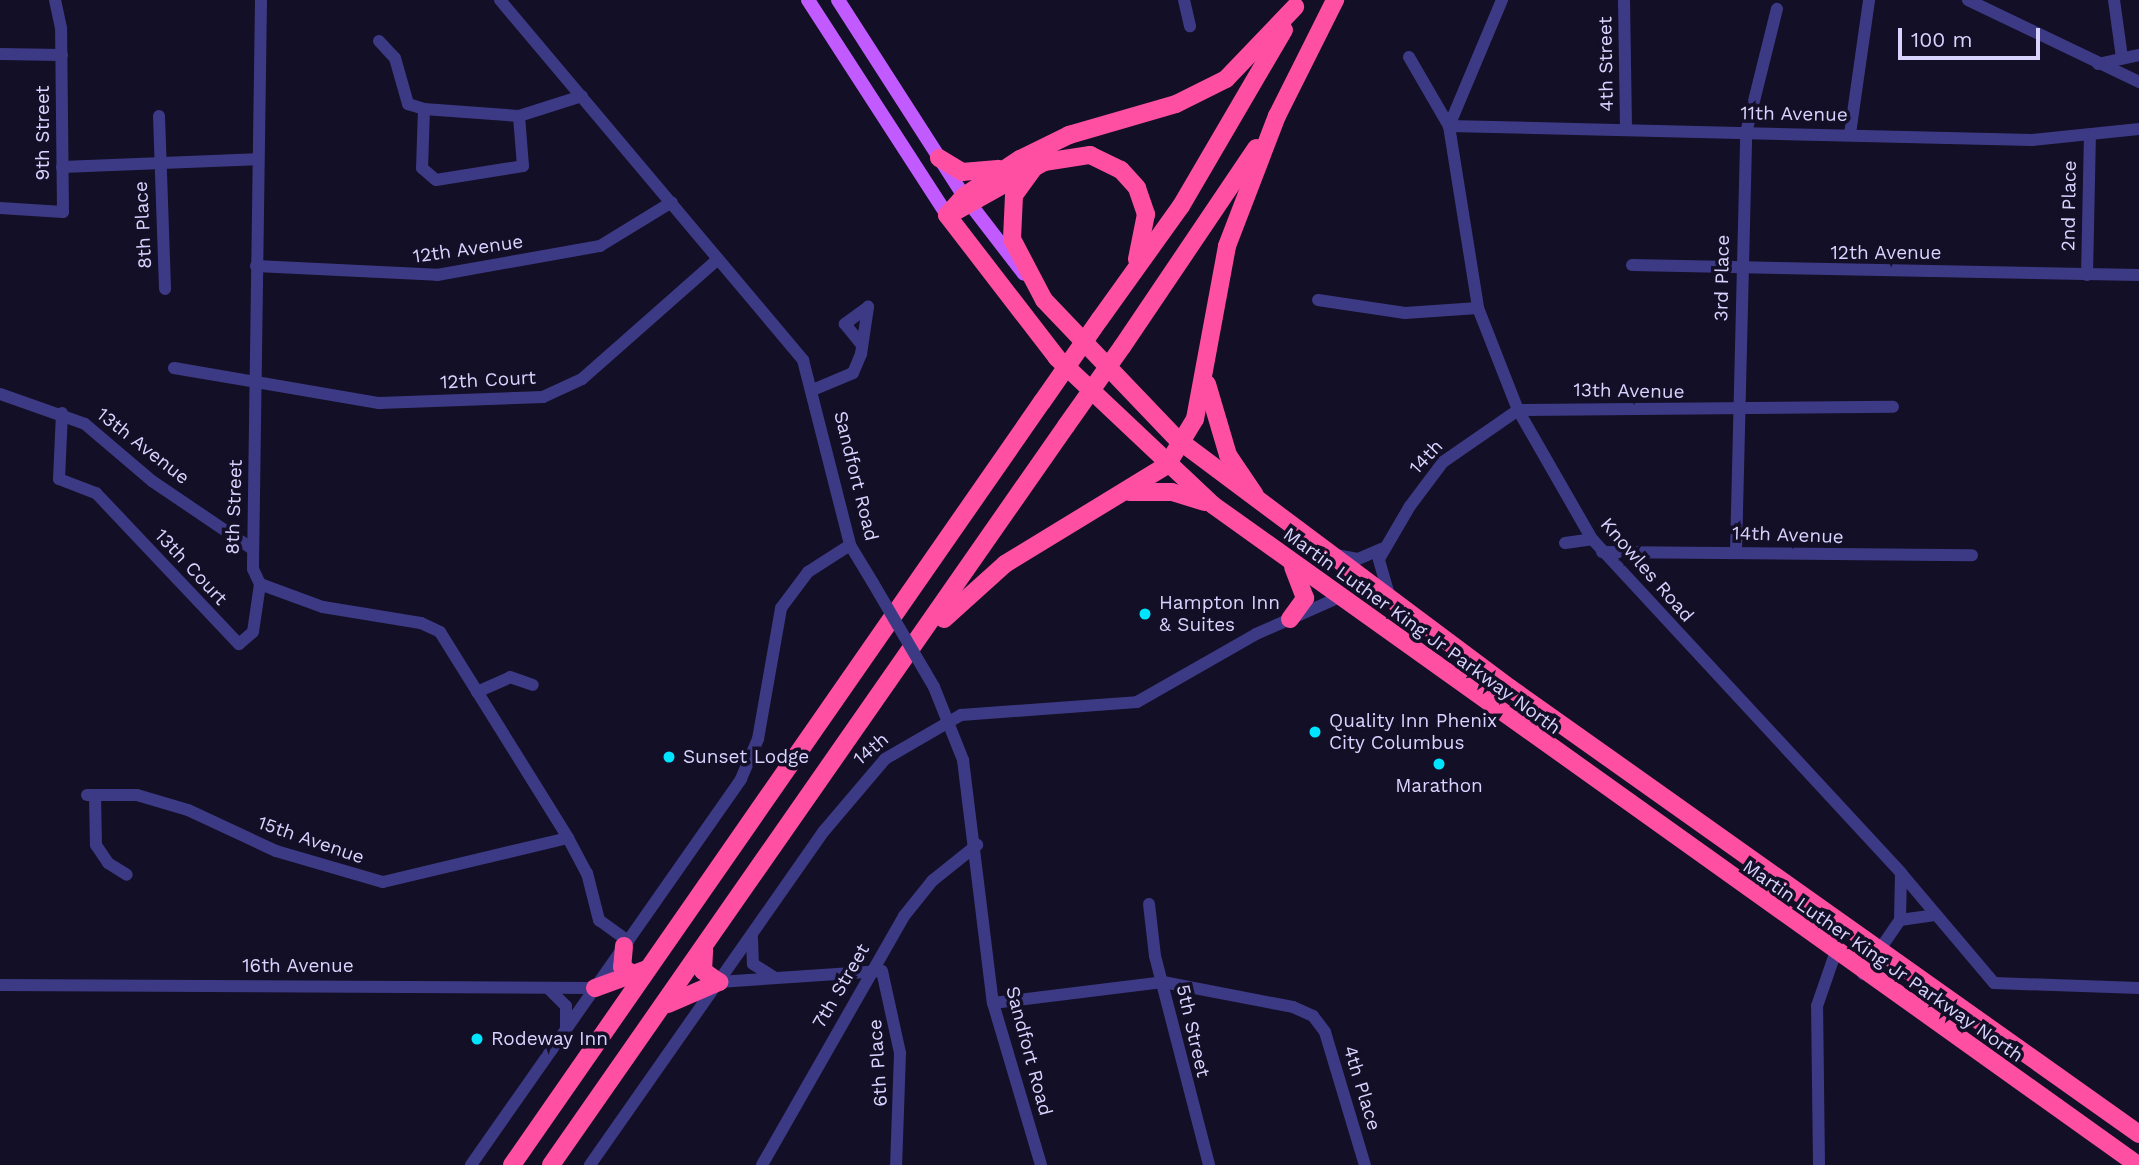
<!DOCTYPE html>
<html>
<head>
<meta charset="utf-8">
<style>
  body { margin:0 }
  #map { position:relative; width:2139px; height:1165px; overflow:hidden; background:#130f26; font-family:"Work Sans",sans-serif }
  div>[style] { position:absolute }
  .minor>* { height:12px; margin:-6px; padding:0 6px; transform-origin:6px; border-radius:6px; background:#3d3a85 }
  .major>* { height:14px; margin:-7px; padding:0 7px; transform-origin:7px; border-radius:7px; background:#c25bff }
  .highway>* { height:18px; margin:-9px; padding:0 9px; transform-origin:9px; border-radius:9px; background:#ff4fa3 }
  .minor-bridge>* { height:12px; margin:-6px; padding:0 6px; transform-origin:6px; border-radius:6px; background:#3d3a85 }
  .highway-bridge>* { height:18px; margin:-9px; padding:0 9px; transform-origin:9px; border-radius:9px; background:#ff4fa3 }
  .dots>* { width:19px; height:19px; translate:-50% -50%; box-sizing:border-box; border:4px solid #130f26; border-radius:50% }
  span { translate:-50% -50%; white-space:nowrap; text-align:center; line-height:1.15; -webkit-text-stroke:7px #130f26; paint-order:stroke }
  .street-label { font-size:19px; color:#d9d4ff }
  .poi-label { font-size:19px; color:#d9d4ff }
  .left { translate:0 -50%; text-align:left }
  .scale { position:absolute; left:1898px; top:28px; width:142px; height:32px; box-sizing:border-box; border:4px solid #d9d4ff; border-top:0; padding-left:9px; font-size:21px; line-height:24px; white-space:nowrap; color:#d9d4ff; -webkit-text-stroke:5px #130f26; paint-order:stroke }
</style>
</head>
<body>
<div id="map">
  <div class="minor">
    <i style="left:261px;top:0;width:569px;rotate:90.81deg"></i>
    <i style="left:253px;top:569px;width:17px;rotate:65deg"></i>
    <i style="left:260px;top:584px;width:67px;rotate:20.1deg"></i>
    <i style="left:323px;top:607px;width:99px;rotate:9.3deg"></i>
    <i style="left:421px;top:623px;width:21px;rotate:25deg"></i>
    <i style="left:440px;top:632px;width:243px;rotate:58.1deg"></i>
    <i style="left:568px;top:838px;width:40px;rotate:62deg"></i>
    <i style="left:587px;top:873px;width:49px;rotate:75.7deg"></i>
    <i style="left:599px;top:920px;width:36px;rotate:36deg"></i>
    <i style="left:500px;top:0;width:471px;rotate:49.9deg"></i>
    <i style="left:803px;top:360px;width:191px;rotate:75.7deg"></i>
    <i style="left:850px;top:545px;width:44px;rotate:58.8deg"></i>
    <i style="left:1184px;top:0;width:27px;rotate:77deg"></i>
    <i style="left:1624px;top:0;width:128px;rotate:89.1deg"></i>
    <i style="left:1968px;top:0;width:190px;rotate:25.6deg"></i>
    <i style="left:2114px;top:0;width:59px;rotate:82.1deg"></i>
    <i style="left:379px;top:41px;width:23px;rotate:47deg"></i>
    <i style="left:395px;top:58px;width:48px;rotate:74.2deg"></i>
    <i style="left:408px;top:104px;width:17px;rotate:17deg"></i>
    <i style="left:424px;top:109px;width:95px;rotate:4.2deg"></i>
    <i style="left:519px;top:116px;width:66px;rotate:-17.6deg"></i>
    <i style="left:0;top:54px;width:62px;rotate:0.9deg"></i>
    <i style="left:1409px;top:57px;width:80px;rotate:59.9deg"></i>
    <i style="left:1449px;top:126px;width:184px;rotate:80.9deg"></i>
    <i style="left:1478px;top:308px;width:110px;rotate:68.6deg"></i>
    <i style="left:1518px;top:410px;width:149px;rotate:60.2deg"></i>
    <i style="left:1592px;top:539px;width:455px;rotate:47.2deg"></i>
    <i style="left:1901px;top:873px;width:144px;rotate:49.8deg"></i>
    <i style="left:1994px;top:983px;width:145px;rotate:2deg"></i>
    <i style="left:2098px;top:64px;width:42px;rotate:-12.4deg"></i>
    <i style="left:424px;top:109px;width:59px;rotate:91.9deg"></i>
    <i style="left:422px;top:168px;width:18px;rotate:41deg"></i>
    <i style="left:436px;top:180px;width:88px;rotate:-9.1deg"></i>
    <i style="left:523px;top:166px;width:50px;rotate:-94.6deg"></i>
    <i style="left:159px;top:116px;width:173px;rotate:88deg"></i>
    <i style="left:1449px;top:126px;width:583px;rotate:1.38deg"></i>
    <i style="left:2032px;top:140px;width:108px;rotate:-5.9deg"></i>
    <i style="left:1449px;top:126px;width:137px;rotate:-67.2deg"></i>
    <i style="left:1850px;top:134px;width:135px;rotate:-81.9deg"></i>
    <i style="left:62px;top:167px;width:196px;rotate:-2.3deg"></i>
    <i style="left:0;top:208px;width:63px;rotate:3.6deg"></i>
    <i style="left:63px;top:212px;width:184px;rotate:-90.6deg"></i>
    <i style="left:61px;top:28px;width:29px;rotate:-102deg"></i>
    <i style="left:1632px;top:265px;width:507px;rotate:1.13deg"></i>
    <i style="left:256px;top:266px;width:181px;rotate:2.8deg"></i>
    <i style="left:437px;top:275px;width:166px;rotate:-10.1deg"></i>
    <i style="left:600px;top:246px;width:84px;rotate:-31.4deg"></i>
    <i style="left:2087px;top:275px;width:138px;rotate:-88.8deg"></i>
    <i style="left:1318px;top:300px;width:88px;rotate:8.5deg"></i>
    <i style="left:1405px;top:313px;width:73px;rotate:-3.9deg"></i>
    <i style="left:174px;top:368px;width:208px;rotate:9.7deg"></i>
    <i style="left:379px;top:403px;width:164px;rotate:-2.1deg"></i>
    <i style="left:543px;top:397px;width:43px;rotate:-24.8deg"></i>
    <i style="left:582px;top:379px;width:181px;rotate:-41.4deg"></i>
    <i style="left:815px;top:389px;width:41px;rotate:-22.8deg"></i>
    <i style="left:853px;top:373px;width:21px;rotate:-67deg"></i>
    <i style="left:861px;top:354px;width:48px;rotate:-81.5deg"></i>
    <i style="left:868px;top:307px;width:29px;rotate:144deg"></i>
    <i style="left:845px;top:324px;width:27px;rotate:51deg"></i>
    <i style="left:0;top:394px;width:90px;rotate:19.4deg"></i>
    <i style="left:85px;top:424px;width:88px;rotate:40.4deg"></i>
    <i style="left:152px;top:481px;width:120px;rotate:34.1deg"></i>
    <i style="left:62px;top:413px;width:66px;rotate:92.6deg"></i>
    <i style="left:59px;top:479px;width:40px;rotate:21deg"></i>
    <i style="left:96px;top:493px;width:208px;rotate:46.6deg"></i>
    <i style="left:239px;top:644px;width:18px;rotate:-41deg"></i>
    <i style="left:253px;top:632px;width:49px;rotate:-81.7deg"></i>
    <i style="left:1565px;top:543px;width:27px;rotate:-8deg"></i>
    <i style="left:1602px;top:552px;width:370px;rotate:0.5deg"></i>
    <i style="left:1736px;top:552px;width:419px;rotate:-88.6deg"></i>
    <i style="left:1746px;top:133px;width:128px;rotate:-76deg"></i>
    <i style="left:1336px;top:555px;width:22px;rotate:10deg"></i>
    <i style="left:1358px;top:559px;width:26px;rotate:-23deg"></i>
    <i style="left:1389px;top:595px;width:37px;rotate:-106deg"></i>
    <i style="left:1379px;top:559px;width:61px;rotate:-59.7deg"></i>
    <i style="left:1410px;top:506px;width:55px;rotate:-53.1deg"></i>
    <i style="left:1443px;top:462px;width:91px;rotate:-34.7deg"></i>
    <i style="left:1518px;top:410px;width:375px;rotate:-0.5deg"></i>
    <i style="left:934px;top:687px;width:79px;rotate:68.3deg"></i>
    <i style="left:963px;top:760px;width:245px;rotate:83deg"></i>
    <i style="left:993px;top:1003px;width:169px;rotate:73.5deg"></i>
    <i style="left:477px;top:692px;width:36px;rotate:-24deg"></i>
    <i style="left:510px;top:677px;width:24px;rotate:19deg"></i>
    <i style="left:87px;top:795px;width:50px"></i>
    <i style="left:137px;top:795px;width:53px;rotate:16.4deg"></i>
    <i style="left:188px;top:810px;width:97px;rotate:25deg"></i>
    <i style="left:276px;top:851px;width:111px;rotate:16.2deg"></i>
    <i style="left:383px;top:882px;width:190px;rotate:-13.4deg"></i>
    <i style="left:95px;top:795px;width:50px;rotate:88.9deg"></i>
    <i style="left:96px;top:845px;width:22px;rotate:56deg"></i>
    <i style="left:108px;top:863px;width:22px;rotate:32deg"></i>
    <i style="left:1149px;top:904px;width:52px;rotate:83.4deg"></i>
    <i style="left:1155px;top:956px;width:216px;rotate:75.5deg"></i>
    <i style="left:1900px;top:920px;width:35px;rotate:-8deg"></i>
    <i style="left:752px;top:938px;width:26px;rotate:88deg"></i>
    <i style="left:753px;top:964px;width:25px;rotate:32deg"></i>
    <i style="left:1863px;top:974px;width:65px;rotate:-55.6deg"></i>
    <i style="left:1900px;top:920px;width:47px;rotate:-88.8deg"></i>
    <i style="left:719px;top:982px;width:163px;rotate:-3.9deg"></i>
    <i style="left:882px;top:971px;width:84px;rotate:77.6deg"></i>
    <i style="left:900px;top:1053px;width:112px;rotate:92deg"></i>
    <i style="left:0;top:985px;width:595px;rotate:0.29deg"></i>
    <i style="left:548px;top:988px;width:25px;rotate:45deg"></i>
    <i style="left:566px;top:1006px;width:21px;rotate:90deg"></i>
    <i style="left:993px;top:1003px;width:171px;rotate:-7deg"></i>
    <i style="left:1163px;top:982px;width:132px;rotate:10.9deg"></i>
    <i style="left:1293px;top:1007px;width:22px;rotate:24deg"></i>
    <i style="left:1313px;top:1016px;width:20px;rotate:53deg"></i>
    <i style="left:1325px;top:1032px;width:139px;rotate:73.3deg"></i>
    <i style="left:471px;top:1165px;width:471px;rotate:-55deg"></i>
    <i style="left:741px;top:779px;width:43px;rotate:-67deg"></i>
    <i style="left:758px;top:739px;width:133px;rotate:-80deg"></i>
    <i style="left:781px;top:608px;width:45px;rotate:-53.1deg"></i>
    <i style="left:808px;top:572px;width:50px;rotate:-32.7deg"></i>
    <i style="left:590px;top:1165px;width:408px;rotate:-55deg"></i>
    <i style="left:824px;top:831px;width:94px;rotate:-49.7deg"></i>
    <i style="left:885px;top:759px;width:88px;rotate:-30.1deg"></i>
    <i style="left:961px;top:715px;width:176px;rotate:-4.2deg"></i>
    <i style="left:1137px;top:702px;width:137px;rotate:-29.7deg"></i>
    <i style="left:1256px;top:634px;width:92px;rotate:-23.8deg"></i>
    <i style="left:762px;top:1165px;width:287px;rotate:-60.3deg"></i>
    <i style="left:904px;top:916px;width:45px;rotate:-51.3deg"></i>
    <i style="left:932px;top:881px;width:58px;rotate:-38.7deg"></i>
    <i style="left:1819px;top:1165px;width:159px;rotate:-90.7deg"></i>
    <i style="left:1817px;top:1006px;width:55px;rotate:-70.9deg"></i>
  </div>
  <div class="major">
    <i style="left:808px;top:0;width:256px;rotate:57.1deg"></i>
    <i style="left:838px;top:0;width:233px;rotate:57.3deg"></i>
    <i style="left:964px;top:196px;width:98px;rotate:52.4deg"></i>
  </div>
  <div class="highway">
    <i style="left:939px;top:158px;width:27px;rotate:31deg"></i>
    <i style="left:962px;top:172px;width:36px;rotate:-5deg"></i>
    <i style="left:1036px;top:165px;width:37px;rotate:126deg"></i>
    <i style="left:1014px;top:195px;width:44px;rotate:92.6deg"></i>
    <i style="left:1012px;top:239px;width:69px;rotate:62.3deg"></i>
    <i style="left:1044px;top:300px;width:192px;rotate:46.3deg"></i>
    <i style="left:1177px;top:439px;width:416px;rotate:36.8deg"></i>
    <i style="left:1510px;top:688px;width:771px;rotate:35.34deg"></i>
    <i style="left:951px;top:214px;width:107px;rotate:-29.2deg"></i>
    <i style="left:1044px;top:162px;width:47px;rotate:-8.7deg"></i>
    <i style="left:1090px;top:155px;width:34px;rotate:26deg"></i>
    <i style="left:1121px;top:170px;width:24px;rotate:48deg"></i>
    <i style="left:1137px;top:188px;width:28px;rotate:71deg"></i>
    <i style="left:1146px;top:214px;width:46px;rotate:101.3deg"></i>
    <i style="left:947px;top:215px;width:180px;rotate:52.4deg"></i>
    <i style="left:1057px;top:358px;width:214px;rotate:43.3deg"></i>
    <i style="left:1213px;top:505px;width:1136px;rotate:35.51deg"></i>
    <i style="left:947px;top:215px;width:25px;rotate:-48deg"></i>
    <i style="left:964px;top:196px;width:67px;rotate:-33.5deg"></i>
    <i style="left:1020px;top:159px;width:55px;rotate:-26.1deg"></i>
    <i style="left:1069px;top:135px;width:111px;rotate:-16.2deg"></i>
    <i style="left:1176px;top:104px;width:56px;rotate:-26.6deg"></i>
    <i style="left:1226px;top:79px;width:100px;rotate:-46.2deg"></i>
    <i style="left:1100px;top:319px;width:139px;rotate:-54.4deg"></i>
    <i style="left:1181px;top:206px;width:204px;rotate:-59.7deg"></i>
    <i style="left:1122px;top:347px;width:240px;rotate:-56deg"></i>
    <i style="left:1207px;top:384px;width:74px;rotate:73.5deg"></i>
    <i style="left:1228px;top:455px;width:48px;rotate:56deg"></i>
    <i style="left:1129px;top:492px;width:43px"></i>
    <i style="left:1172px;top:492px;width:34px;rotate:17deg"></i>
    <i style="left:944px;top:619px;width:82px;rotate:-42deg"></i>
    <i style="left:1005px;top:564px;width:190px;rotate:-31.4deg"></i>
    <i style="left:1167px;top:465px;width:54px;rotate:-58.7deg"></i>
    <i style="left:1195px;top:419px;width:176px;rotate:-79.5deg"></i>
    <i style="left:1227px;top:246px;width:139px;rotate:-69deg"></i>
    <i style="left:1277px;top:116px;width:130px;rotate:-63.4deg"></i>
    <i style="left:1290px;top:619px;width:26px;rotate:-54deg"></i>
    <i style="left:1305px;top:598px;width:33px;rotate:-111deg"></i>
    <i style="left:624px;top:946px;width:21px;rotate:95deg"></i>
    <i style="left:622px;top:967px;width:17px;rotate:33deg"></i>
    <i style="left:595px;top:988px;width:55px;rotate:-20.1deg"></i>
    <i style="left:668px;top:1004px;width:56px;rotate:-23.3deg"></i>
    <i style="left:719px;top:982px;width:19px;rotate:-145deg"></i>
    <i style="left:703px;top:971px;width:21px;rotate:-87deg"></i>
    <i style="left:512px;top:1165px;width:929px;rotate:-55.22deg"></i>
    <i style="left:551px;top:1165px;width:901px;rotate:-55.13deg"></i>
  </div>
  <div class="minor-bridge">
    <i style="left:873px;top:583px;width:121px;rotate:59.6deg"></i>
  </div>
  <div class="highway-bridge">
    <i style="left:1042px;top:402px;width:101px;rotate:-55.1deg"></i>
    <i style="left:1066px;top:426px;width:97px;rotate:-54.7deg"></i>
  </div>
  <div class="dots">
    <i style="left:1145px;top:614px;background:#00e5ff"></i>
    <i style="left:1315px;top:732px;background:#00e5ff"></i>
    <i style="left:669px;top:757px;background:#00e5ff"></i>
    <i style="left:1439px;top:764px;background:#00e5ff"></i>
    <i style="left:477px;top:1039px;background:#00e5ff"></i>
  </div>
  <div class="street-label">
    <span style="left:1606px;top:64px;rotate:-91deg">4th Street</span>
    <span style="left:1794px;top:114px;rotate:1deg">11th Avenue</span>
    <span style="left:43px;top:133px;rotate:-90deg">9th Street</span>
    <span style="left:2069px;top:206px;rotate:-89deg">2nd Place</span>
    <span style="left:143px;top:225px;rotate:-93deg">8th Place</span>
    <span style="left:468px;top:249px;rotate:-8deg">12th Avenue</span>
    <span style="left:1886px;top:253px">12th Avenue</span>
    <span style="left:1722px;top:278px;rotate:-89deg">3rd Place</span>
    <span style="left:488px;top:380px;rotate:-3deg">12th Court</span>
    <span style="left:1629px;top:391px;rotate:1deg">13th Avenue</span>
    <span style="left:143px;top:446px;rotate:38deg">13th Avenue</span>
    <span style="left:1426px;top:457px;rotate:-47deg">14th</span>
    <span style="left:856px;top:476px;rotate:76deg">Sandfort Road</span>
    <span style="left:234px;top:507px;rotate:-88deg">8th Street</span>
    <span style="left:1788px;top:535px;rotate:2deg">14th Avenue</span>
    <span style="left:191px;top:567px;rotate:47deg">13th Court</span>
    <span style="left:1647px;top:570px;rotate:49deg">Knowles Road</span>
    <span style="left:1422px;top:631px;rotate:36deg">Martin Luther King Jr Parkway North</span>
    <span style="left:871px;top:749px;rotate:-40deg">14th</span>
    <span style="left:311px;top:840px;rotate:19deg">15th Avenue</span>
    <span style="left:1883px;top:961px;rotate:35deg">Martin Luther King Jr Parkway North</span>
    <span style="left:298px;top:966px">16th Avenue</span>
    <span style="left:841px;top:986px;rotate:-60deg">7th Street</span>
    <span style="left:1193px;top:1031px;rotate:77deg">5th Street</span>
    <span style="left:1029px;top:1051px;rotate:75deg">Sandfort Road</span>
    <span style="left:878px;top:1063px;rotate:-94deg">6th Place</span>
    <span style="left:1362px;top:1088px;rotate:73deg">4th Place</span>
  </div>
  <div class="poi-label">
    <span class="left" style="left:1159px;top:614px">Hampton Inn<br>&amp; Suites</span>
    <span class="left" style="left:1329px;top:732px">Quality Inn Phenix<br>City Columbus</span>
    <span class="left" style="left:683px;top:757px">Sunset Lodge</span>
    <span style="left:1439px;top:786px">Marathon</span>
    <span class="left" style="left:491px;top:1039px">Rodeway Inn</span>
  </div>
  <div class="scale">100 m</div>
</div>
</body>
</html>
